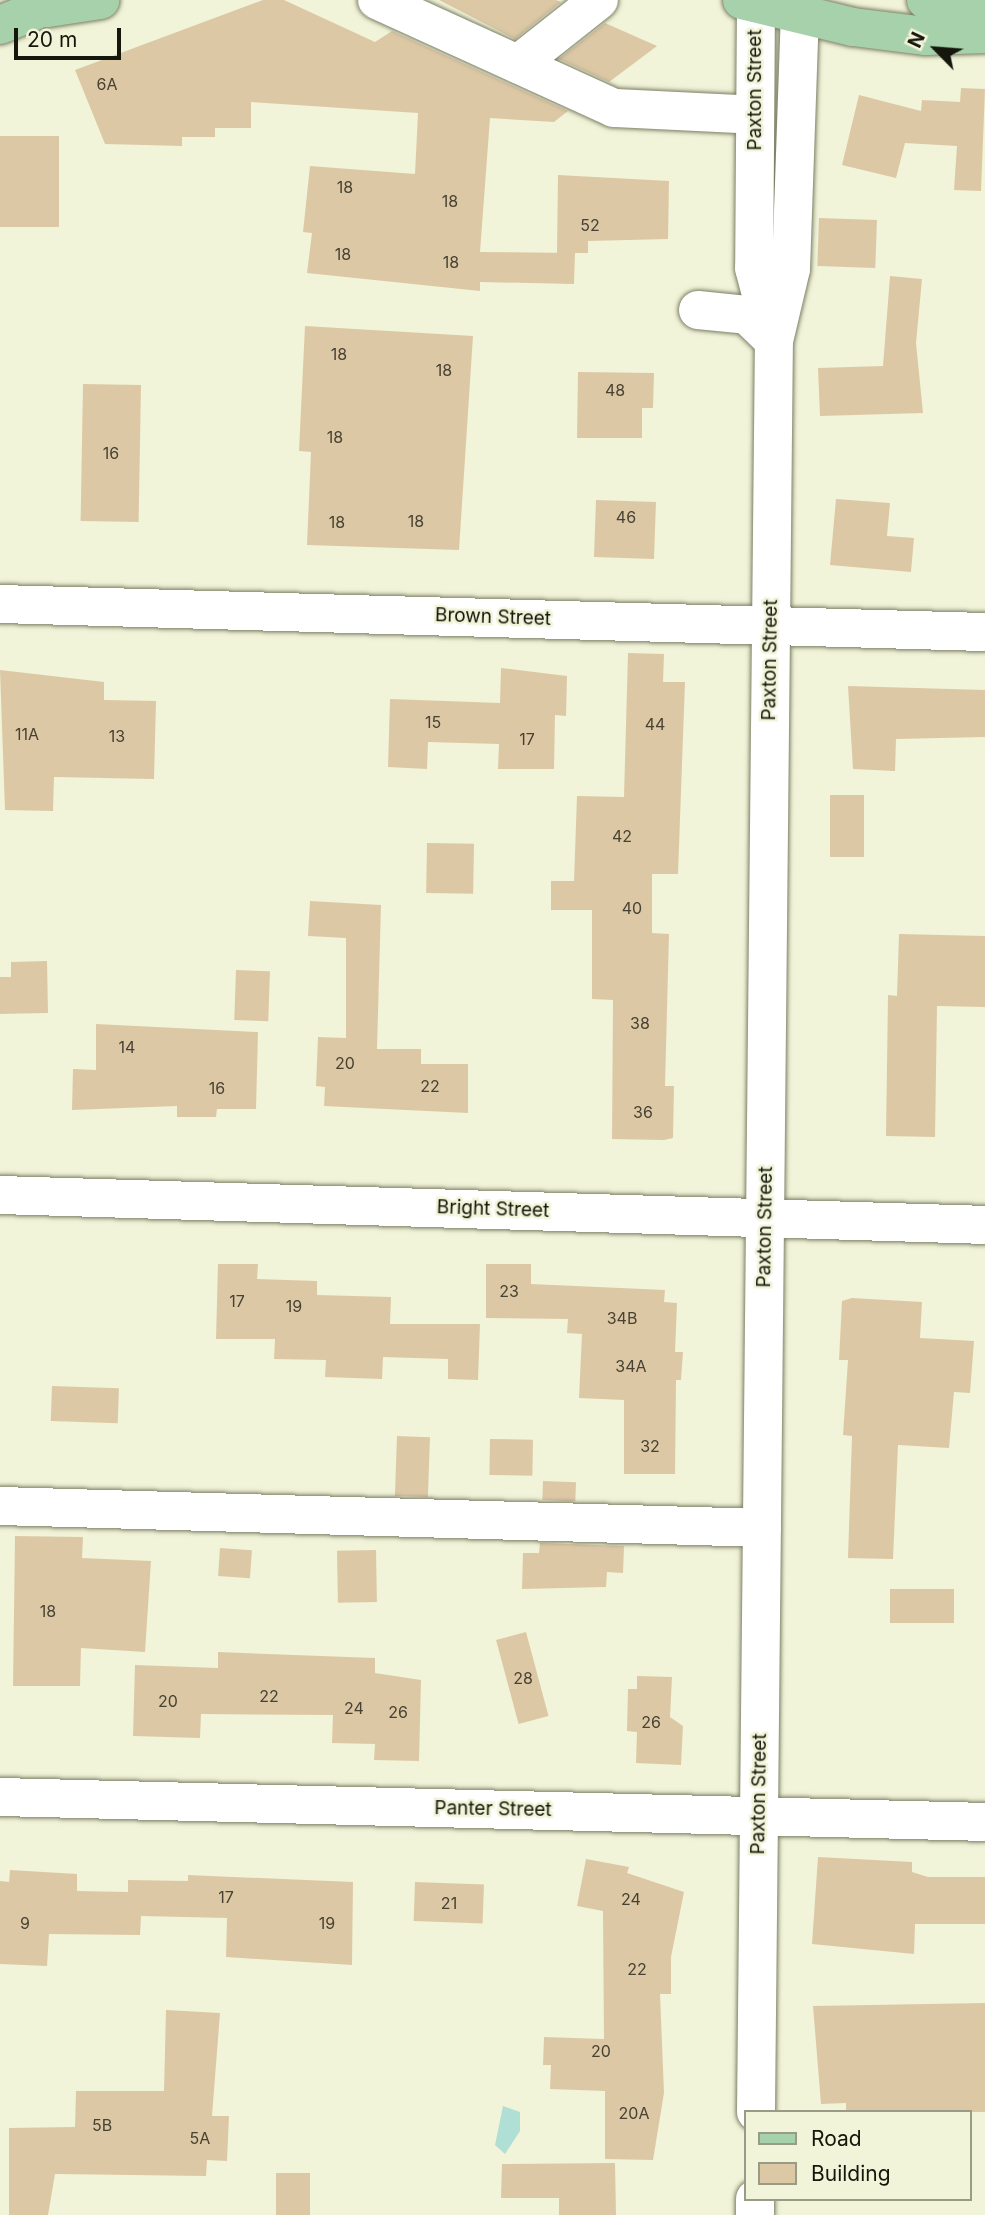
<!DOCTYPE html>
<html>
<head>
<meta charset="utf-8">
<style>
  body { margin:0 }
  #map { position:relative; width:985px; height:2215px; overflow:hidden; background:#f1f4d8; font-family:Inter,sans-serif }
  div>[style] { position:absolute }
  .water>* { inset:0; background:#afdfd5 }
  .building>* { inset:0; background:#ddc8a6; transform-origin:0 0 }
  .roads { filter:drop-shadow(0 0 2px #7c7f65) drop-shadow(0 0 2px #7c7f65) }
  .minor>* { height:38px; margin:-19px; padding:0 19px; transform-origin:19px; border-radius:19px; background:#fff }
  .major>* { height:38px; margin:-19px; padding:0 19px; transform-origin:19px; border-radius:19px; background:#a6d1ab }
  span { translate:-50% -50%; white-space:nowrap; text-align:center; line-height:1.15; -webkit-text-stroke:5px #f1f4d8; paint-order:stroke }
  .number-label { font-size:16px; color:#474232 }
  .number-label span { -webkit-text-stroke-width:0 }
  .street-label { font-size:19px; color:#15160c }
  .legend { position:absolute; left:744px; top:2110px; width:228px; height:91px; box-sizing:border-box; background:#f1f4d8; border:2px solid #999b86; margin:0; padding:9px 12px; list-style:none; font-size:21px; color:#15160c }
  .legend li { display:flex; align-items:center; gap:14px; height:35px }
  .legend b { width:35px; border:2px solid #999b86 }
  .north { position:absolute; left:901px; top:14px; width:70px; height:70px; -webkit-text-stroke:5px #f1f4d8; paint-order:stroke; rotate:295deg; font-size:19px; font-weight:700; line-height:28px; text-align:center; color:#15160c }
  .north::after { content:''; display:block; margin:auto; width:24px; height:32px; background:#15160c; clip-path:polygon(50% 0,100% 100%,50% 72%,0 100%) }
  .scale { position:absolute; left:14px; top:28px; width:107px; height:32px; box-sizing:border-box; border:4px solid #15160c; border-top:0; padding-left:9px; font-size:21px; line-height:24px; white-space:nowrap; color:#15160c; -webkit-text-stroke:5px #f1f4d8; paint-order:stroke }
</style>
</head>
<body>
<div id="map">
  <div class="water">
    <i style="clip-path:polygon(503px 2106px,520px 2112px,520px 2131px,505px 2154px,495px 2145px)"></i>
  </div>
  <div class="building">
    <i style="clip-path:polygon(263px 0,284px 0,375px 42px,392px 31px,568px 111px,554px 122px,490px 118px,480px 252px,575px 253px,557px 253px,558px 175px,669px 181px,668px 239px,588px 241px,588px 253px,575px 253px,574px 284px,480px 282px,480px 291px,307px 273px,312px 233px,303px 232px,310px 166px,415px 174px,418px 113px,251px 102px,251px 128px,215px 128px,215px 137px,182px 137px,182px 146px,105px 144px,75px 70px)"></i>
    <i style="clip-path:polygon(439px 0,556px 0,561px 2px,515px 39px)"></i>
    <i style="clip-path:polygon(605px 23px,657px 46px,609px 82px,559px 59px)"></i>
    <i style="clip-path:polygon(961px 88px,985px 89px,981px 191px,954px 190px,957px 146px,905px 143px,896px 178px,842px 165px,859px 95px,921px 111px,922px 100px,960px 102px)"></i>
    <i style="left:0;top:136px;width:59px;height:91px"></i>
    <i style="left:819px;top:218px;width:58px;height:48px;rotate:2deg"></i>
    <i style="clip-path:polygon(890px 276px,922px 279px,916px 343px,923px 413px,820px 416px,818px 368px,883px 366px)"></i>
    <i style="clip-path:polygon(305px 326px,473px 336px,459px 550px,307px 545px,311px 452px,299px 451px)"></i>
    <i style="clip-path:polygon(578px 372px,654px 373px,653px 408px,642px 408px,642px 438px,577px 438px)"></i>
    <i style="left:83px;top:384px;width:58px;height:137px;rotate:1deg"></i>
    <i style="clip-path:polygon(836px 499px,890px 503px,887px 536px,914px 538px,911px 572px,830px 565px)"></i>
    <i style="left:596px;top:500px;width:60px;height:57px;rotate:2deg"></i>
    <i style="clip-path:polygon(628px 653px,664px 654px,663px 682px,685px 682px,678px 874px,652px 874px,652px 933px,669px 934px,665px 1086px,674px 1086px,673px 1138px,664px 1140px,612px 1139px,613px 1000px,592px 999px,592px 910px,551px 910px,551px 881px,574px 881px,577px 796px,624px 797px)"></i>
    <i style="clip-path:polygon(501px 668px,567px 676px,566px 716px,555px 715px,554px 769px,498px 769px,499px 744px,428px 742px,427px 769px,388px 767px,390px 699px,500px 703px)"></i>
    <i style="clip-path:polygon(0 670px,104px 682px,104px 700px,156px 701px,154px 779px,54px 777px,53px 811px,5px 810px)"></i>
    <i style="clip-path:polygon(848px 686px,985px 690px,985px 737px,896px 739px,895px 771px,853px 769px)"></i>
    <i style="left:830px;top:795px;width:34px;height:62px"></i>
    <i style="left:427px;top:843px;width:47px;height:50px;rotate:1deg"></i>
    <i style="clip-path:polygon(310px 901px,381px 905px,377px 1049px,421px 1049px,421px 1064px,468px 1064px,468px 1113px,324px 1106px,325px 1087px,316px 1086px,318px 1037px,346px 1038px,346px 938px,308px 936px)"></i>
    <i style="clip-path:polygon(899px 934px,985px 936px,985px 1007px,937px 1006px,935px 1137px,886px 1136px,888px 995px,897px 996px)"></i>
    <i style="clip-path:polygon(47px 961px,48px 1013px,0 1014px,0 977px,11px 977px,11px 962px)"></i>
    <i style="left:236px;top:970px;width:34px;height:50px;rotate:2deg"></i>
    <i style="clip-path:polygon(96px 1024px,258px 1032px,256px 1109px,217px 1109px,216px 1117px,177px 1117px,177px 1106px,72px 1110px,73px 1069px,96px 1070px)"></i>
    <i style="clip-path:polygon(218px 1264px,258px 1264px,257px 1279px,317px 1281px,317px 1295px,391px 1297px,390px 1324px,480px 1324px,478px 1380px,448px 1379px,448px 1359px,383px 1357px,382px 1379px,325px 1377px,326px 1360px,274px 1359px,275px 1339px,216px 1339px)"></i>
    <i style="clip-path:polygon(486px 1264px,531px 1264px,531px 1284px,665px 1290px,664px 1302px,677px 1303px,675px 1352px,683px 1352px,681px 1380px,676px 1380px,675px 1474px,624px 1474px,624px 1400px,579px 1398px,582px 1334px,567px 1333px,568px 1319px,486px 1318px)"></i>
    <i style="clip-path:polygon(852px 1298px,922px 1302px,920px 1338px,974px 1341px,970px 1393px,954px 1392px,949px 1448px,898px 1445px,893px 1559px,848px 1558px,852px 1436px,843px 1435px,848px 1360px,839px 1360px,842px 1301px)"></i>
    <i style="left:52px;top:1386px;width:67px;height:35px;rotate:2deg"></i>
    <i style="left:397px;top:1436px;width:33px;height:60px;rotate:2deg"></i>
    <i style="left:490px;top:1439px;width:43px;height:36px;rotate:1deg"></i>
    <i style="left:543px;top:1481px;width:33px;height:19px;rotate:2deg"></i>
    <i style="clip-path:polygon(15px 1536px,83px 1537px,82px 1558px,151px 1561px,145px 1652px,81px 1648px,80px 1686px,13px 1686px)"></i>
    <i style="clip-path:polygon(540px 1543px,624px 1546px,623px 1573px,607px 1572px,606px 1587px,522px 1589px,523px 1553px,539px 1553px)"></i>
    <i style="left:220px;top:1548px;width:32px;height:28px;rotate:4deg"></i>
    <i style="left:376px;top:1550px;width:52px;height:39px;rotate:89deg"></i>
    <i style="left:890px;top:1589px;width:64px;height:34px"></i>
    <i style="left:526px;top:1632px;width:87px;height:31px;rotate:75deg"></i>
    <i style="clip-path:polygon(218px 1652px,375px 1658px,375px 1673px,421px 1680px,419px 1761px,374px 1760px,375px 1744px,332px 1743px,333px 1715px,201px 1714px,200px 1738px,133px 1736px,135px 1665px,218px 1668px)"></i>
    <i style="clip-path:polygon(637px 1676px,672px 1677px,670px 1717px,683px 1726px,681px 1765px,636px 1763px,637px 1732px,627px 1731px,628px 1689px,637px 1689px)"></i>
    <i style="clip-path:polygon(818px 1857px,912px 1862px,912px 1872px,928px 1877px,985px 1877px,985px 1924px,915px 1924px,914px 1954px,812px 1944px)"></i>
    <i style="clip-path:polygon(586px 1859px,629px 1867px,627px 1873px,684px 1892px,671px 1957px,671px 1994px,660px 1994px,664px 2093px,653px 2160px,605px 2159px,605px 2091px,550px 2089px,551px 2065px,543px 2065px,544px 2037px,604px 2039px,603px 1911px,577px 1906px)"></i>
    <i style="clip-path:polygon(10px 1870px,77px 1874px,77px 1891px,128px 1892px,128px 1880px,188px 1881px,188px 1875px,353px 1882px,352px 1965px,226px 1957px,227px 1918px,141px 1916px,140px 1935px,49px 1934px,47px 1966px,0 1964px,0 1881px,9px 1882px)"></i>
    <i style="left:415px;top:1882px;width:69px;height:39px;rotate:2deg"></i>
    <i style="clip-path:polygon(985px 2003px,985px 2112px,846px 2112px,846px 2103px,821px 2104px,813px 2006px)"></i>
    <i style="clip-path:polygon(166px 2010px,220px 2013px,212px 2116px,229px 2116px,227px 2161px,207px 2160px,206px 2176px,55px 2174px,48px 2215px,9px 2215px,9px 2128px,75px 2127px,76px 2091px,164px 2091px)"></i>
    <i style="clip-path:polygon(615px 2163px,616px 2215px,559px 2215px,559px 2198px,501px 2198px,502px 2164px)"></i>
    <i style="left:276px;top:2173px;width:34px;height:42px"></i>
  </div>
  <div class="roads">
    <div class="minor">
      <i style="left:377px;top:0;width:260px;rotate:24.5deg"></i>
      <i style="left:614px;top:108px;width:141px;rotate:2.8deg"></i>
      <i style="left:756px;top:3px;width:265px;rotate:90.4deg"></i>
      <i style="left:754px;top:268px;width:70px;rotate:75.2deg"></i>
      <i style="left:518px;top:64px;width:103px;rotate:-38.3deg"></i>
      <i style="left:698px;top:310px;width:49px;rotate:5.8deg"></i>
      <i style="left:747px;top:315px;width:37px;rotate:44deg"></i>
      <i style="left:0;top:604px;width:985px;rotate:1.63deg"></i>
      <i style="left:0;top:1195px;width:985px;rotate:1.74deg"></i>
      <i style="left:0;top:1506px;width:762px;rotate:1.65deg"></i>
      <i style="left:0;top:1797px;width:985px;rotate:1.45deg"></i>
      <i style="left:756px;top:2112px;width:1771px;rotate:-89.42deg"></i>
      <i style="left:774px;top:341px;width:74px;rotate:-76.7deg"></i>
      <i style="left:791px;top:269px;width:254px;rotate:-88deg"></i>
      <i style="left:755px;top:2215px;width:16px;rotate:-90deg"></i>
    </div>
    <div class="major">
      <i style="left:742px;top:0;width:114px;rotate:13.7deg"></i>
      <i style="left:853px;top:27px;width:74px;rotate:7deg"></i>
      <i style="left:926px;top:36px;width:59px;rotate:-1.9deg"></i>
      <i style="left:926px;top:0;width:61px;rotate:16.1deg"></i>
      <i style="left:48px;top:8px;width:53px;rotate:-8.7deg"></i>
      <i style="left:0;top:25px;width:66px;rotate:-22.3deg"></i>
    </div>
  </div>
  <div class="number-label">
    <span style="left:107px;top:84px">6A</span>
    <span style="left:345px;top:187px">18</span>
    <span style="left:450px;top:201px">18</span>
    <span style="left:590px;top:225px">52</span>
    <span style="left:343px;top:254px">18</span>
    <span style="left:451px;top:262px">18</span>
    <span style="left:339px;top:354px">18</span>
    <span style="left:444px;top:370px">18</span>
    <span style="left:615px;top:390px">48</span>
    <span style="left:335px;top:437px">18</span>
    <span style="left:111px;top:453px">16</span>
    <span style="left:626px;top:517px">46</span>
    <span style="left:416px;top:521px">18</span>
    <span style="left:337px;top:522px">18</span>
    <span style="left:433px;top:722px">15</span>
    <span style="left:655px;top:724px">44</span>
    <span style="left:27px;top:734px">11A</span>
    <span style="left:117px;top:736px">13</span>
    <span style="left:527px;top:739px">17</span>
    <span style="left:622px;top:836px">42</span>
    <span style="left:632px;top:908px">40</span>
    <span style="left:640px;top:1023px">38</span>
    <span style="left:127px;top:1047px">14</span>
    <span style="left:345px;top:1063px">20</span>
    <span style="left:430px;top:1086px">22</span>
    <span style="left:217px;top:1088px">16</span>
    <span style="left:643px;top:1112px">36</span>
    <span style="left:509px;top:1291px">23</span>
    <span style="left:237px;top:1301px">17</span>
    <span style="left:294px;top:1306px">19</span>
    <span style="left:622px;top:1318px">34B</span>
    <span style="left:631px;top:1366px">34A</span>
    <span style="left:650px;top:1446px">32</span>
    <span style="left:48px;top:1611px">18</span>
    <span style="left:523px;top:1678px">28</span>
    <span style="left:269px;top:1696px">22</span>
    <span style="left:168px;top:1701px">20</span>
    <span style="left:354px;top:1708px">24</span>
    <span style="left:398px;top:1712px">26</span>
    <span style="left:651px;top:1722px">26</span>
    <span style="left:226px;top:1897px">17</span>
    <span style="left:631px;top:1899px">24</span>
    <span style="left:449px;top:1903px">21</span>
    <span style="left:25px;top:1923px">9</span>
    <span style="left:327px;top:1923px">19</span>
    <span style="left:637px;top:1969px">22</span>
    <span style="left:601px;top:2051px">20</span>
    <span style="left:634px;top:2113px">20A</span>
    <span style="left:102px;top:2125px">5B</span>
    <span style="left:200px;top:2138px">5A</span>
  </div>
  <div class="street-label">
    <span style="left:755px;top:90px;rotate:-90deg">Paxton Street</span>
    <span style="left:493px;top:617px;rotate:2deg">Brown Street</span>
    <span style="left:770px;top:660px;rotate:-89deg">Paxton Street</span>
    <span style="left:493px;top:1209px;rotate:2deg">Bright Street</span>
    <span style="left:765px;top:1227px;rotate:-89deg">Paxton Street</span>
    <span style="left:759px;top:1794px;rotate:-89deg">Paxton Street</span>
    <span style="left:493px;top:1809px;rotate:1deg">Panter Street</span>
  </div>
  <ul class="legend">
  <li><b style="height:9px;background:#a6d1ab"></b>Road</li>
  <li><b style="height:19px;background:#ddc8a6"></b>Building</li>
  </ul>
  <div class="north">N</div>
  <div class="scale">20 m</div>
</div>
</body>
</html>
